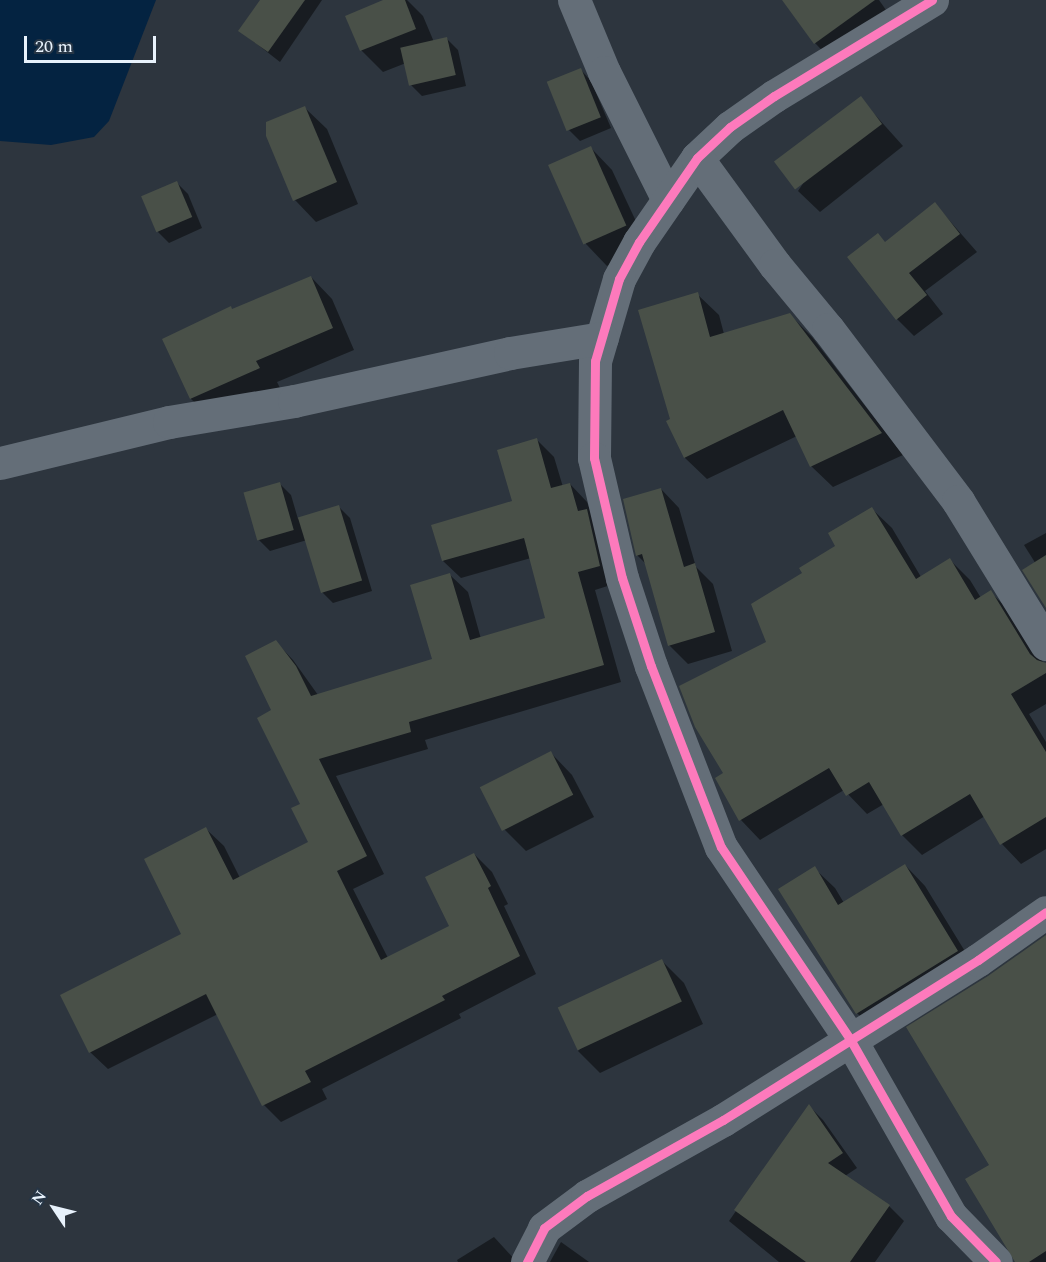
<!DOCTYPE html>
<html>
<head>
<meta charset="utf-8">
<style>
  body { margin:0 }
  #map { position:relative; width:1046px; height:1262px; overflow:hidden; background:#2d353e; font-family:Spectral,serif }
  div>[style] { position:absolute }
  .water>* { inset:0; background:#042341 }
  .shadow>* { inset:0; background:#0007 }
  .building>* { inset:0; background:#495048; transform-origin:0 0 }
  .minor>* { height:33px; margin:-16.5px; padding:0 16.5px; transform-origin:16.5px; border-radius:16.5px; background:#646e78 }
  .cycleway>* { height:9px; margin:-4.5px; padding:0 4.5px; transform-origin:4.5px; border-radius:4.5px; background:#fd7abc }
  span { translate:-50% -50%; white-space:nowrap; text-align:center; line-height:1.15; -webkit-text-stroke:5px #263545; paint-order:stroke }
  .north { position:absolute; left:24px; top:1178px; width:60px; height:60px; -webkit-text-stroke:4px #263545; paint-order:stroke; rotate:305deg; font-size:16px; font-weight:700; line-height:24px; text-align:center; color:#e8f2fc }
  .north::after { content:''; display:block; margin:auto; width:21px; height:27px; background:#e8f2fc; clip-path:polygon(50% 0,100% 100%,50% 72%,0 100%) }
  .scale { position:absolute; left:24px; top:36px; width:132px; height:27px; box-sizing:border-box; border:3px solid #e8f2fc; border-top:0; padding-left:8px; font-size:18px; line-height:21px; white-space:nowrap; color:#e8f2fc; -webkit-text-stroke:4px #263545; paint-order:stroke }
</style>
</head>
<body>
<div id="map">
  <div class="water">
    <i style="clip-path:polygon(0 0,156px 0,109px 121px,94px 137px,51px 145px,0 141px)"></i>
  </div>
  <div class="shadow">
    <i style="clip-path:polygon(262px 0,322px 0,280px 62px,240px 31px)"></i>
    <i style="clip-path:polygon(387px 0,407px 0,423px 16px,434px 42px,447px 39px,458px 50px,466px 86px,422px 96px,411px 85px,406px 63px,383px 72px,361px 50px)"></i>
    <i style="clip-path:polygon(784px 0,879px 0,895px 23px,836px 65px,815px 43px)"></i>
    <i style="clip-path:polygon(581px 70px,591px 81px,611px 128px,580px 141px,569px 130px)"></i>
    <i style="clip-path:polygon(860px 98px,903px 146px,820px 212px,798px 191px)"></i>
    <i style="clip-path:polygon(305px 108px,327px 129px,358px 204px,316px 222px,295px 200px,268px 136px)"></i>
    <i style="clip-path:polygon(591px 148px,612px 170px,648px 247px,607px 266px,586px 244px)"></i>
    <i style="clip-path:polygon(177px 183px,188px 194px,202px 228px,169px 243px,158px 232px)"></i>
    <i style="clip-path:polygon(935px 204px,977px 252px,925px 291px,943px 314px,914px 336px,897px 319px,886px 243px)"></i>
    <i style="clip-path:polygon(311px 277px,332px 299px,354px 350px,277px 382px,281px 390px,213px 420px,191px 399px,164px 340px)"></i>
    <i style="clip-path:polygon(697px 294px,719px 315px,724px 334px,790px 315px,812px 337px,903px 455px,833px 487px,811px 466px,797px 436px,707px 479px,685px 458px,668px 422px,671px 420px)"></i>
    <i style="clip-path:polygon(537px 440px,554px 457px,563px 487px,570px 484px,587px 502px,617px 583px,595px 590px,621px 682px,425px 740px,428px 749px,336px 776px,384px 874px,353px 889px,388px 958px,451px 927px,474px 854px,492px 872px,508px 904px,504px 906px,536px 974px,459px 1014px,461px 1018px,322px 1089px,327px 1099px,281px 1122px,264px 1105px,218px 1014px,108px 1069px,90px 1052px,183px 935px,206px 829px,224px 846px,240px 878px,310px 842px,302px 804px,273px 711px,276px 642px,293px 660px,318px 695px,434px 660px,450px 575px,468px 592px,481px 639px,547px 619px,531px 558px,461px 578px,443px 561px,514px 502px)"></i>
    <i style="clip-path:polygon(280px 484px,291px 495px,298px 519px,339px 507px,350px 518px,372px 591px,333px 603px,322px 592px,307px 540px,270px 551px,259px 540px)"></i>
    <i style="clip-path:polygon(661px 489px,679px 508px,696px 567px,713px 584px,732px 651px,688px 664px,669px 645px,646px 564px,637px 555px)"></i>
    <i style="clip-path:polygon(872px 509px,892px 528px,921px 577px,950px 560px,970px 580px,981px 598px,990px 592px,1010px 611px,1046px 667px,1046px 704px,1029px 714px,1046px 742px,1046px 849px,1021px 864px,1002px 844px,985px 816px,922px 855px,902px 835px,884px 804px,867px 814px,844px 790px,760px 840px,741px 820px,717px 779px,725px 774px,768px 643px,804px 573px,837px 546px)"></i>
    <i style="clip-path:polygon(1046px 533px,1046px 580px,1024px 545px)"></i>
    <i style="clip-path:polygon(551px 753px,572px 775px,594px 817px,526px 851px,504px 829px)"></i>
    <i style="clip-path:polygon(905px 865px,925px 886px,977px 971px,878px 1034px,857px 1013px,780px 890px,814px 868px,835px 888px,844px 903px)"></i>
    <i style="clip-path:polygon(1046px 937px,1046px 1262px,1017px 1262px,991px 1165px,990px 977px)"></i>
    <i style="clip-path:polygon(662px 961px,684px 983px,703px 1024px,600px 1073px,578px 1051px)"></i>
    <i style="clip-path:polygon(809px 1106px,823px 1120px,857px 1168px,845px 1176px,889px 1206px,904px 1221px,875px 1262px,779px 1262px,729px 1221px)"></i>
    <i style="clip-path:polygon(494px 1237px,517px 1262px,458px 1262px,457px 1260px)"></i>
    <i style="clip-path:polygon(561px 1242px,589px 1262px,550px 1262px)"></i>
  </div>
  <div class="building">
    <i style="clip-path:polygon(260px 0,305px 0,268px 52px,238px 31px)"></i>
    <i style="clip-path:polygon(383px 0,405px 0,416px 29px,360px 51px,345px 16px)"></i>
    <i style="clip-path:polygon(782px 0,875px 0,814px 44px)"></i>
    <i style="left:447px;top:37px;width:39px;height:48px;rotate:77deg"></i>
    <i style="left:581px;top:68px;width:53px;height:37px;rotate:68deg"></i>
    <i style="left:861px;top:96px;width:35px;height:109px;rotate:53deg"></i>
    <i style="clip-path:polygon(305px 106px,337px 182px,293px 201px,266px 136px,266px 122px)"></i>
    <i style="left:591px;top:146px;width:87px;height:47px;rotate:66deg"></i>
    <i style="left:177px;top:181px;width:39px;height:39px;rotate:67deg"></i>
    <i style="clip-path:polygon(935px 202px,960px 234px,909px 273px,927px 295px,896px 320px,847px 257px,878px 233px,885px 242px)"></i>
    <i style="clip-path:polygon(311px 276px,333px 328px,256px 361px,260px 368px,190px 399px,162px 339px,231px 306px,232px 309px)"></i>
    <i style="clip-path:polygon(698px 292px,710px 337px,790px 313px,882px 433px,810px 467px,783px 410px,684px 458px,666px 421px,670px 419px,638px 310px)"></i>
    <i style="clip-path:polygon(537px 438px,551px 488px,570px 483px,578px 511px,587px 509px,600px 566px,578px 572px,604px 665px,409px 722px,411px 732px,319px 759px,367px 856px,337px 871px,381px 960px,449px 926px,425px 877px,474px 853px,491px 886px,488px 888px,520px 956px,442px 996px,445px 1000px,305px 1071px,311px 1082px,262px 1106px,206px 994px,89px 1053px,60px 995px,181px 934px,144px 859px,206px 827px,233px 880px,308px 842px,291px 808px,300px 804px,257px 718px,271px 710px,245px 656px,276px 640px,296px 666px,311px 696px,432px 659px,410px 585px,450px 573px,470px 640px,545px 618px,524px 538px,442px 561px,431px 525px,512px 501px,497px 450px)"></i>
    <i style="left:280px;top:482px;width:50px;height:38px;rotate:74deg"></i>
    <i style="clip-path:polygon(661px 488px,684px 567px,695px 563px,715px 632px,668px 646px,642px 554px,636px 556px,623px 499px)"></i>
    <i style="left:339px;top:505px;width:79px;height:43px;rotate:73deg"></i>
    <i style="clip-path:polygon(872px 507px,916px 579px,950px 558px,975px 600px,991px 590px,1030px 654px,1037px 660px,1046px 663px,1046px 673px,1011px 694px,1046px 752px,1046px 817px,1000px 845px,970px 794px,901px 836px,869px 782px,846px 796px,829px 768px,739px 821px,715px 778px,723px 773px,695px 727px,679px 686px,766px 642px,751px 604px,802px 573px,799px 568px,835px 546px,828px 533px)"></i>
    <i style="clip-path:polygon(1046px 555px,1046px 608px,1022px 570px)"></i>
    <i style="left:551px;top:751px;width:49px;height:80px;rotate:63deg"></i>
    <i style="clip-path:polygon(905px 864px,958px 951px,856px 1014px,778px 889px,815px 866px,838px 905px)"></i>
    <i style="clip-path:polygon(1046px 935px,1046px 1251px,1029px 1262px,1015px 1262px,965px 1179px,989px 1165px,906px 1027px,988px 976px)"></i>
    <i style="left:662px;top:959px;width:47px;height:115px;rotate:65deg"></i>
    <i style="clip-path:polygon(809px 1104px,843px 1153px,828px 1163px,890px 1205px,850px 1262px,806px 1262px,734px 1210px)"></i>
  </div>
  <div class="minor">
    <i style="left:574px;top:0;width:78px;rotate:67.4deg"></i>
    <i style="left:604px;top:72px;width:143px;rotate:63.4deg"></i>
    <i style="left:932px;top:0;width:185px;rotate:148.7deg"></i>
    <i style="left:774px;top:96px;width:54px;rotate:144.8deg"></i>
    <i style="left:730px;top:127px;width:45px;rotate:136.8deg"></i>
    <i style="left:697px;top:158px;width:102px;rotate:124.6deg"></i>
    <i style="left:639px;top:242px;width:42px;rotate:118.4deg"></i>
    <i style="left:619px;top:279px;width:85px;rotate:106.3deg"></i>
    <i style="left:595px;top:361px;width:97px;rotate:90.6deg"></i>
    <i style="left:594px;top:458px;width:123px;rotate:76.9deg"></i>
    <i style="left:622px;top:578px;width:93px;rotate:71.8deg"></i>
    <i style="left:651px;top:666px;width:194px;rotate:68.9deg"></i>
    <i style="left:721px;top:847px;width:231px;rotate:56.1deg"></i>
    <i style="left:850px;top:1039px;width:204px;rotate:60.3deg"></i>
    <i style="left:951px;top:1216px;width:64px;rotate:45.6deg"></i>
    <i style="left:697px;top:158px;width:132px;rotate:53.9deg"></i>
    <i style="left:775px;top:265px;width:83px;rotate:50.4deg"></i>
    <i style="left:828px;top:329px;width:216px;rotate:52.9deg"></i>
    <i style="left:958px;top:501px;width:168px;rotate:58.4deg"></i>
    <i style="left:0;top:463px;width:174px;rotate:-13.6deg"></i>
    <i style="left:169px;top:422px;width:127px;rotate:-9.5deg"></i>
    <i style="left:294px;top:401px;width:221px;rotate:-12.5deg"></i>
    <i style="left:510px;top:353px;width:93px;rotate:-9.3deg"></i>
    <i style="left:527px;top:1262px;width:38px;rotate:-63deg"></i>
    <i style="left:544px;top:1228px;width:54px;rotate:-36.7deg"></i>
    <i style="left:587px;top:1196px;width:156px;rotate:-29.2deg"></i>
    <i style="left:723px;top:1120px;width:301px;rotate:-32.1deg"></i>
    <i style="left:978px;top:960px;width:83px;rotate:-35.2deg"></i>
  </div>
  <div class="cycleway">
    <i style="left:932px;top:0;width:185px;rotate:148.7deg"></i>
    <i style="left:774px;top:96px;width:54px;rotate:144.8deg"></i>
    <i style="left:730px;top:127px;width:45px;rotate:136.8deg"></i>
    <i style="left:697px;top:158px;width:102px;rotate:124.6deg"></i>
    <i style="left:639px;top:242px;width:42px;rotate:118.4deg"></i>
    <i style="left:619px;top:279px;width:85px;rotate:106.3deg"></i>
    <i style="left:595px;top:361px;width:97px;rotate:90.6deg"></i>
    <i style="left:594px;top:458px;width:123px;rotate:76.9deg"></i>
    <i style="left:622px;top:578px;width:93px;rotate:71.8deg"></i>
    <i style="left:651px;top:666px;width:194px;rotate:68.9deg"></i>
    <i style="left:721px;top:847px;width:231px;rotate:56.1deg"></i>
    <i style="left:850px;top:1039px;width:204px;rotate:60.3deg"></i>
    <i style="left:951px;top:1216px;width:64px;rotate:45.6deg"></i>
    <i style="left:527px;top:1262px;width:38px;rotate:-63deg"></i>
    <i style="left:544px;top:1228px;width:54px;rotate:-36.7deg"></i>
    <i style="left:587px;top:1196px;width:156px;rotate:-29.2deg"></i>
    <i style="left:723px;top:1120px;width:301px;rotate:-32.1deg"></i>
    <i style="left:978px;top:960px;width:83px;rotate:-35.2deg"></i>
  </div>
  <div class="north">N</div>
  <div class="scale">20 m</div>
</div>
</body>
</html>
